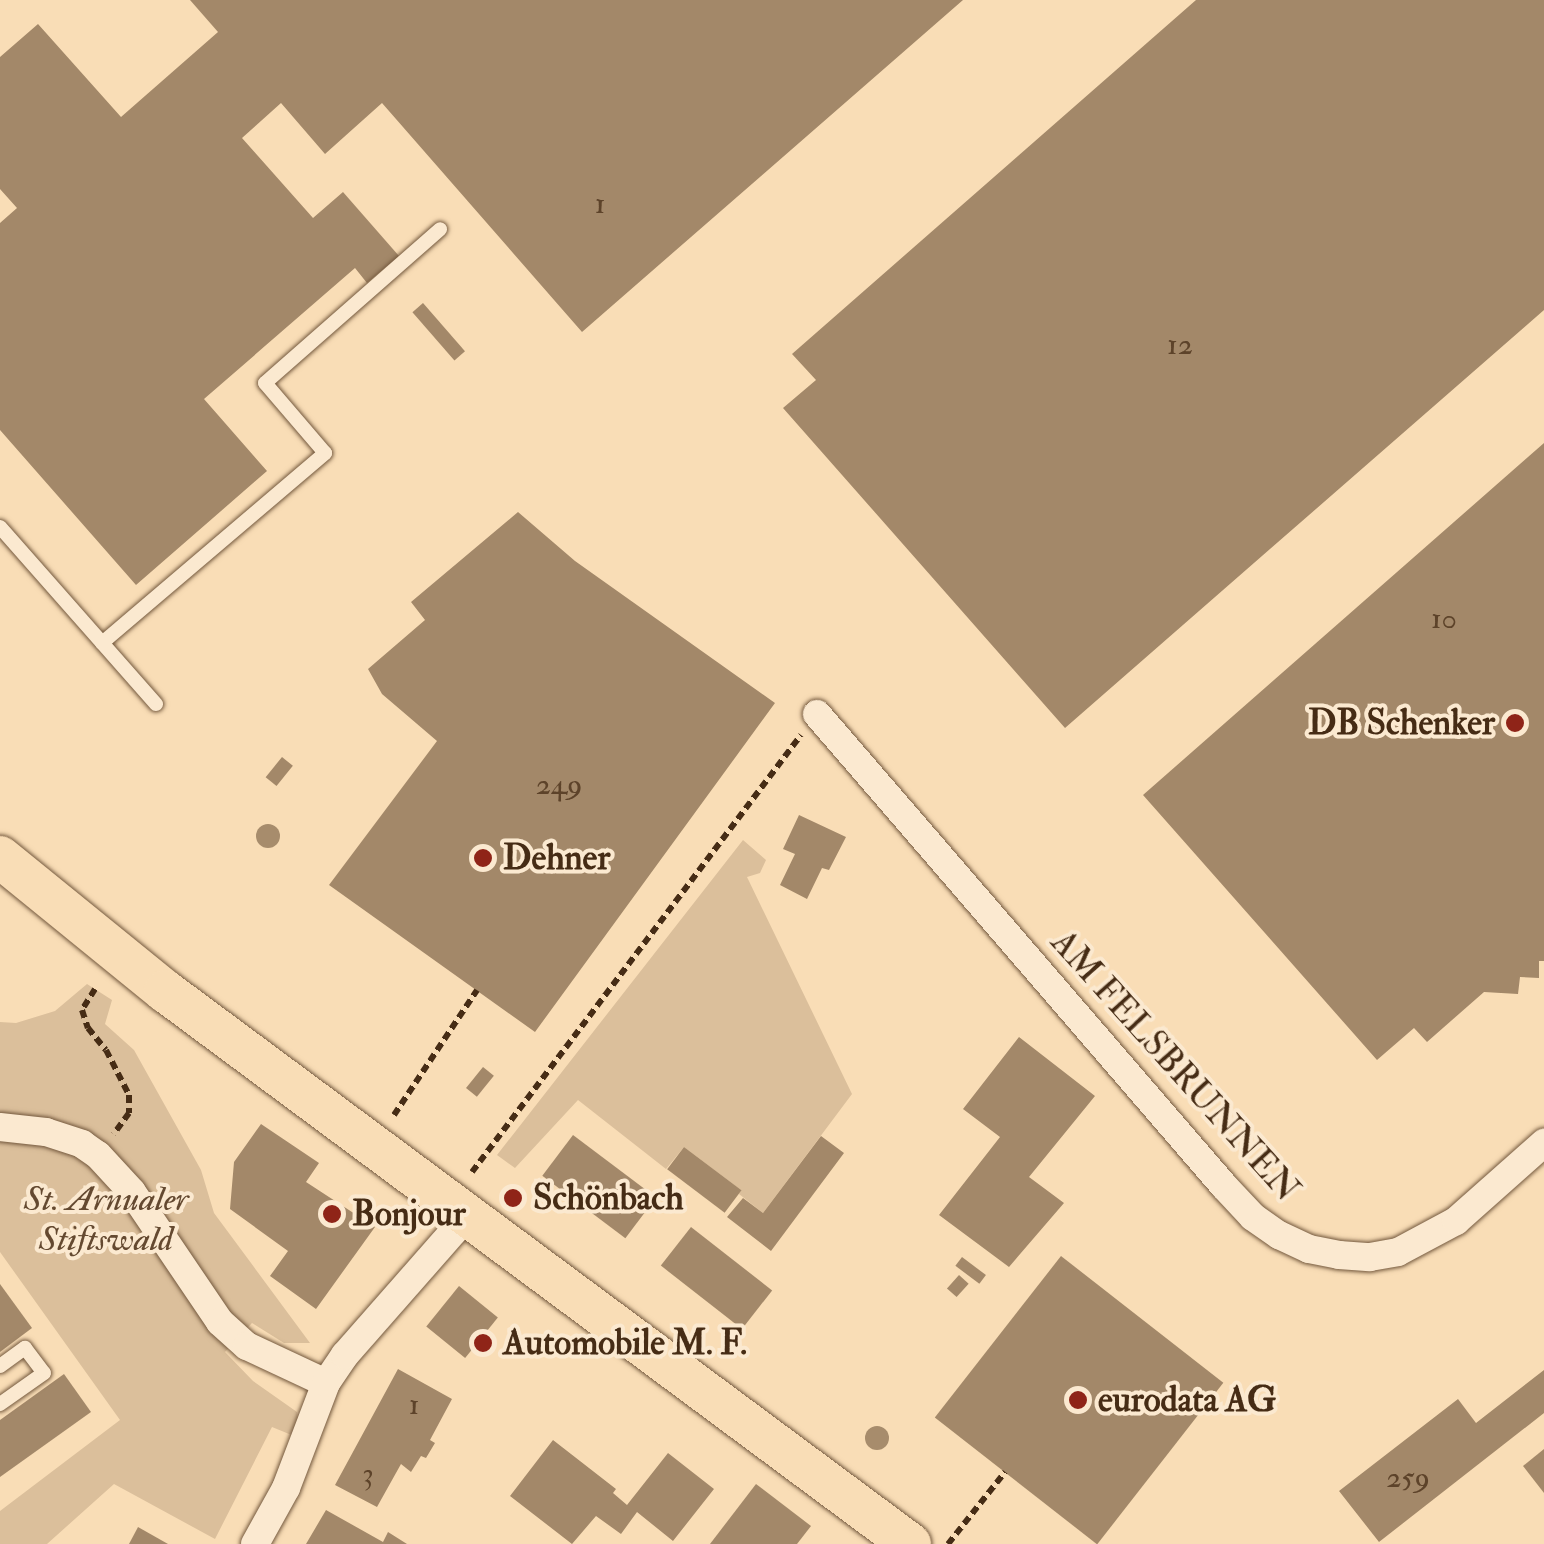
<!DOCTYPE html>
<html>
<head>
<meta charset="utf-8">
<style>
  body { margin:0 }
  #map { position:relative; width:1544px; height:1544px; overflow:hidden; background:#f9ddb6; font-family:"IM FELL Double Pica",serif }
  div>[style] { position:absolute }
  .green>* { inset:0; background:#dbbf9b }
  .building>* { inset:0; background:#a38869; transform-origin:0 0 }
  .path>* { height:6px; margin-top:-3px; transform-origin:0; background:repeating-linear-gradient(90deg,#462c15 0 8px,transparent 0 13px) }
  .roads { filter:drop-shadow(0 0 2px #73583d) drop-shadow(0 0 2px #73583d) }
  .lane>* { height:14px; margin:-7px; padding:0 7px; transform-origin:7px; border-radius:7px; background:#fbe9d0 }
  .street>* { height:28px; margin:-14px; padding:0 14px; transform-origin:14px; border-radius:14px; background:#fbe9d0 }
  .primary>* { height:42px; margin:-21px; padding:0 21px; transform-origin:21px; border-radius:21px; background:#f9ddb6 }
  .trees>* { width:24px; height:24px; margin:-12px; border-radius:50%; background:#a78c6c }
  .dots>* { width:28px; height:28px; translate:-50% -50%; box-sizing:border-box; border:5px solid #fbe9d0; border-radius:50% }
  span { translate:-50% -50%; white-space:nowrap; text-align:center; line-height:1.15; -webkit-text-stroke:8px #fbe9d0; paint-order:stroke }
  .number-label { font-size:30px; color:#5d432a }
  .number-label span { -webkit-text-stroke-width:0 }
  .poi-label { font-size:35px; color:#462c15; font-weight:700 }
  .right { translate:-100% -50%; text-align:right }
  .left { translate:0 -50%; text-align:left }
  .street-label { font-size:35px; color:#462c15 }
  .park-label { font-size:35px; color:#644930; font-style:italic }
</style>
</head>
<body>
<div id="map">
  <div class="green">
    <i style="clip-path:polygon(743px 840px,766px 860px,760px 873px,747px 877px,852px 1094px,763px 1213px,739px 1194px,741px 1190px,684px 1147px,666px 1169px,578px 1100px,515px 1168px,497px 1155px)"></i>
    <i style="clip-path:polygon(87px 984px,112px 1000px,105px 1024px,134px 1050px,201px 1170px,214px 1213px,310px 1343px,284px 1343px,252px 1323px,225px 1352px,253px 1381px,297px 1412px,299px 1425px,294px 1436px,272px 1427px,215px 1539px,114px 1484px,47px 1544px,0 1544px,0 1511px,120px 1420px,0 1252px,0 1022px,16px 1023px,55px 1011px)"></i>
  </div>
  <div class="building">
    <i style="clip-path:polygon(190px 0,963px 0,582px 332px,382px 103px,325px 154px,281px 103px,242px 138px,313px 218px,343px 192px,399px 256px,367px 283px,355px 268px,204px 399px,267px 471px,136px 585px,0 430px,0 223px,17px 208px,0 189px,0 57px,38px 24px,121px 117px,218px 32px)"></i>
    <i style="clip-path:polygon(1196px 0,1544px 0,1544px 310px,1065px 728px,783px 408px,816px 380px,792px 354px)"></i>
    <i style="left:423px;top:303px;width:64px;height:14px;rotate:49deg"></i>
    <i style="clip-path:polygon(1544px 443px,1544px 961px,1539px 961px,1539px 978px,1520px 977px,1518px 994px,1484px 992px,1427px 1042px,1414px 1028px,1377px 1060px,1143px 795px)"></i>
    <i style="clip-path:polygon(518px 512px,575px 561px,775px 703px,535px 1032px,329px 885px,437px 741px,382px 694px,368px 669px,425px 620px,411px 602px)"></i>
    <i style="left:282px;top:757px;width:14px;height:26px;rotate:39deg"></i>
    <i style="clip-path:polygon(799px 815px,846px 837px,829px 870px,822px 868px,807px 899px,780px 885px,795px 854px,783px 849px)"></i>
    <i style="clip-path:polygon(1019px 1037px,1095px 1096px,1029px 1177px,1064px 1203px,1009px 1267px,939px 1215px,1000px 1137px,963px 1109px)"></i>
    <i style="left:483px;top:1067px;width:14px;height:27px;rotate:39deg"></i>
    <i style="clip-path:polygon(261px 1124px,319px 1163px,306px 1182px,375px 1227px,316px 1309px,270px 1276px,288px 1251px,230px 1209px,234px 1162px)"></i>
    <i style="left:573px;top:1135px;width:104px;height:51px;rotate:37deg"></i>
    <i style="clip-path:polygon(821px 1136px,844px 1153px,771px 1251px,727px 1217px,743px 1198px,763px 1213px)"></i>
    <i style="left:684px;top:1147px;width:72px;height:28px;rotate:37deg"></i>
    <i style="left:691px;top:1227px;width:103px;height:49px;rotate:38deg"></i>
    <i style="left:1061px;top:1256px;width:206px;height:205px;rotate:38deg"></i>
    <i style="left:962px;top:1257px;width:30px;height:11px;rotate:37deg"></i>
    <i style="left:959px;top:1275px;width:13px;height:18px;rotate:42deg"></i>
    <i style="clip-path:polygon(0 1284px,32px 1328px,0 1352px)"></i>
    <i style="left:459px;top:1286px;width:50px;height:52px;rotate:39deg"></i>
    <i style="clip-path:polygon(398px 1369px,452px 1399px,430px 1440px,435px 1443px,426px 1458px,421px 1456px,411px 1472px,401px 1464px,377px 1507px,335px 1485px)"></i>
    <i style="clip-path:polygon(1544px 1370px,1544px 1413px,1379px 1542px,1339px 1491px,1458px 1399px,1476px 1423px)"></i>
    <i style="clip-path:polygon(64px 1374px,91px 1412px,0 1477px,0 1420px)"></i>
    <i style="clip-path:polygon(553px 1440px,616px 1489px,613px 1493px,627px 1505px,668px 1453px,714px 1489px,673px 1541px,637px 1512px,621px 1534px,596px 1516px,572px 1544px,510px 1496px)"></i>
    <i style="clip-path:polygon(1544px 1449px,1544px 1493px,1523px 1466px)"></i>
    <i style="clip-path:polygon(756px 1484px,811px 1526px,797px 1544px,710px 1544px)"></i>
    <i style="clip-path:polygon(326px 1510px,383px 1542px,388px 1532px,407px 1544px,306px 1544px)"></i>
    <i style="clip-path:polygon(138px 1527px,168px 1544px,129px 1544px)"></i>
  </div>
  <div class="path">
    <i style="left:95px;top:989px;width:25px;rotate:122deg"></i>
    <i style="left:82px;top:1010px;width:19px;rotate:72deg"></i>
    <i style="left:88px;top:1028px;width:28px;rotate:51deg"></i>
    <i style="left:106px;top:1050px;width:51px;rotate:62.9deg"></i>
    <i style="left:129px;top:1095px;width:18px;rotate:90deg"></i>
    <i style="left:129px;top:1113px;width:26px;rotate:126deg"></i>
    <i style="left:394px;top:1115px;width:150px;rotate:-56.4deg"></i>
    <i style="left:472px;top:1172px;width:547px;rotate:-53.03deg"></i>
    <i style="left:948px;top:1544px;width:92px;rotate:-51.6deg"></i>
  </div>
  <div class="roads">
    <div class="lane">
      <i style="left:0;top:527px;width:236px;rotate:48.6deg"></i>
      <i style="left:102px;top:643px;width:293px;rotate:-40.4deg"></i>
      <i style="left:325px;top:453px;width:92px;rotate:-130.6deg"></i>
      <i style="left:265px;top:383px;width:233px;rotate:-41.3deg"></i>
      <i style="left:0;top:1366px;width:31px;rotate:-36deg"></i>
      <i style="left:25px;top:1348px;width:31px;rotate:53deg"></i>
      <i style="left:44px;top:1373px;width:54px;rotate:144.8deg"></i>
    </div>
    <div class="street">
      <i style="left:817px;top:714px;width:623px;rotate:49.23deg"></i>
      <i style="left:1224px;top:1186px;width:42px;rotate:46.9deg"></i>
      <i style="left:1253px;top:1217px;width:32px;rotate:35deg"></i>
      <i style="left:1279px;top:1235px;width:33px;rotate:25deg"></i>
      <i style="left:1309px;top:1249px;width:31px;rotate:11deg"></i>
      <i style="left:1339px;top:1255px;width:31px;rotate:4deg"></i>
      <i style="left:1370px;top:1257px;width:28px;rotate:-10deg"></i>
      <i style="left:1398px;top:1252px;width:66px;rotate:-28.1deg"></i>
      <i style="left:1456px;top:1221px;width:118px;rotate:-41.6deg"></i>
      <i style="left:0;top:1127px;width:46px;rotate:6.2deg"></i>
      <i style="left:46px;top:1132px;width:38px;rotate:18deg"></i>
      <i style="left:82px;top:1144px;width:19px;rotate:35deg"></i>
      <i style="left:98px;top:1155px;width:50px;rotate:47.4deg"></i>
      <i style="left:132px;top:1192px;width:157px;rotate:55.9deg"></i>
      <i style="left:220px;top:1322px;width:36px;rotate:42deg"></i>
      <i style="left:247px;top:1346px;width:87px;rotate:25.1deg"></i>
      <i style="left:255px;top:1544px;width:64px;rotate:-61deg"></i>
      <i style="left:286px;top:1488px;width:112px;rotate:-69.1deg"></i>
      <i style="left:326px;top:1383px;width:34px;rotate:-56deg"></i>
      <i style="left:345px;top:1355px;width:186px;rotate:-48.7deg"></i>
    </div>
    <div class="primary">
      <i style="left:0;top:857px;width:213px;rotate:39.1deg"></i>
      <i style="left:165px;top:991px;width:928px;rotate:36.59deg"></i>
    </div>
  </div>
  <div class="trees">
    <i style="left:268px;top:836px"></i>
    <i style="left:877px;top:1438px"></i>
  </div>
  <div class="dots">
    <i style="left:1515px;top:723px;background:#8f2418"></i>
    <i style="left:483px;top:858px;background:#8f2418"></i>
    <i style="left:513px;top:1198px;background:#8f2418"></i>
    <i style="left:332px;top:1214px;background:#8f2418"></i>
    <i style="left:483px;top:1343px;background:#8f2418"></i>
    <i style="left:1078px;top:1400px;background:#8f2418"></i>
  </div>
  <div class="number-label">
    <span style="left:600px;top:204px">1</span>
    <span style="left:1180px;top:345px">12</span>
    <span style="left:1444px;top:619px">10</span>
    <span style="left:559px;top:785px">249</span>
    <span style="left:414px;top:1405px">1</span>
    <span style="left:368px;top:1474px">3</span>
    <span style="left:1408px;top:1478px">259</span>
  </div>
  <div class="poi-label">
    <span class="right" style="left:1495px;top:723px">DB Schenker</span>
    <span class="left" style="left:503px;top:858px">Dehner</span>
    <span class="left" style="left:533px;top:1198px">Schönbach</span>
    <span class="left" style="left:352px;top:1214px">Bonjour</span>
    <span class="left" style="left:503px;top:1343px">Automobile M. F.</span>
    <span class="left" style="left:1098px;top:1400px">eurodata AG</span>
  </div>
  <div class="street-label">
    <span style="left:1175px;top:1066px;rotate:48deg">AM FELSBRUNNEN</span>
  </div>
  <div class="park-label">
    <span style="left:106px;top:1219px">St. Arnualer<br>Stiftswald</span>
  </div>
</div>
</body>
</html>
